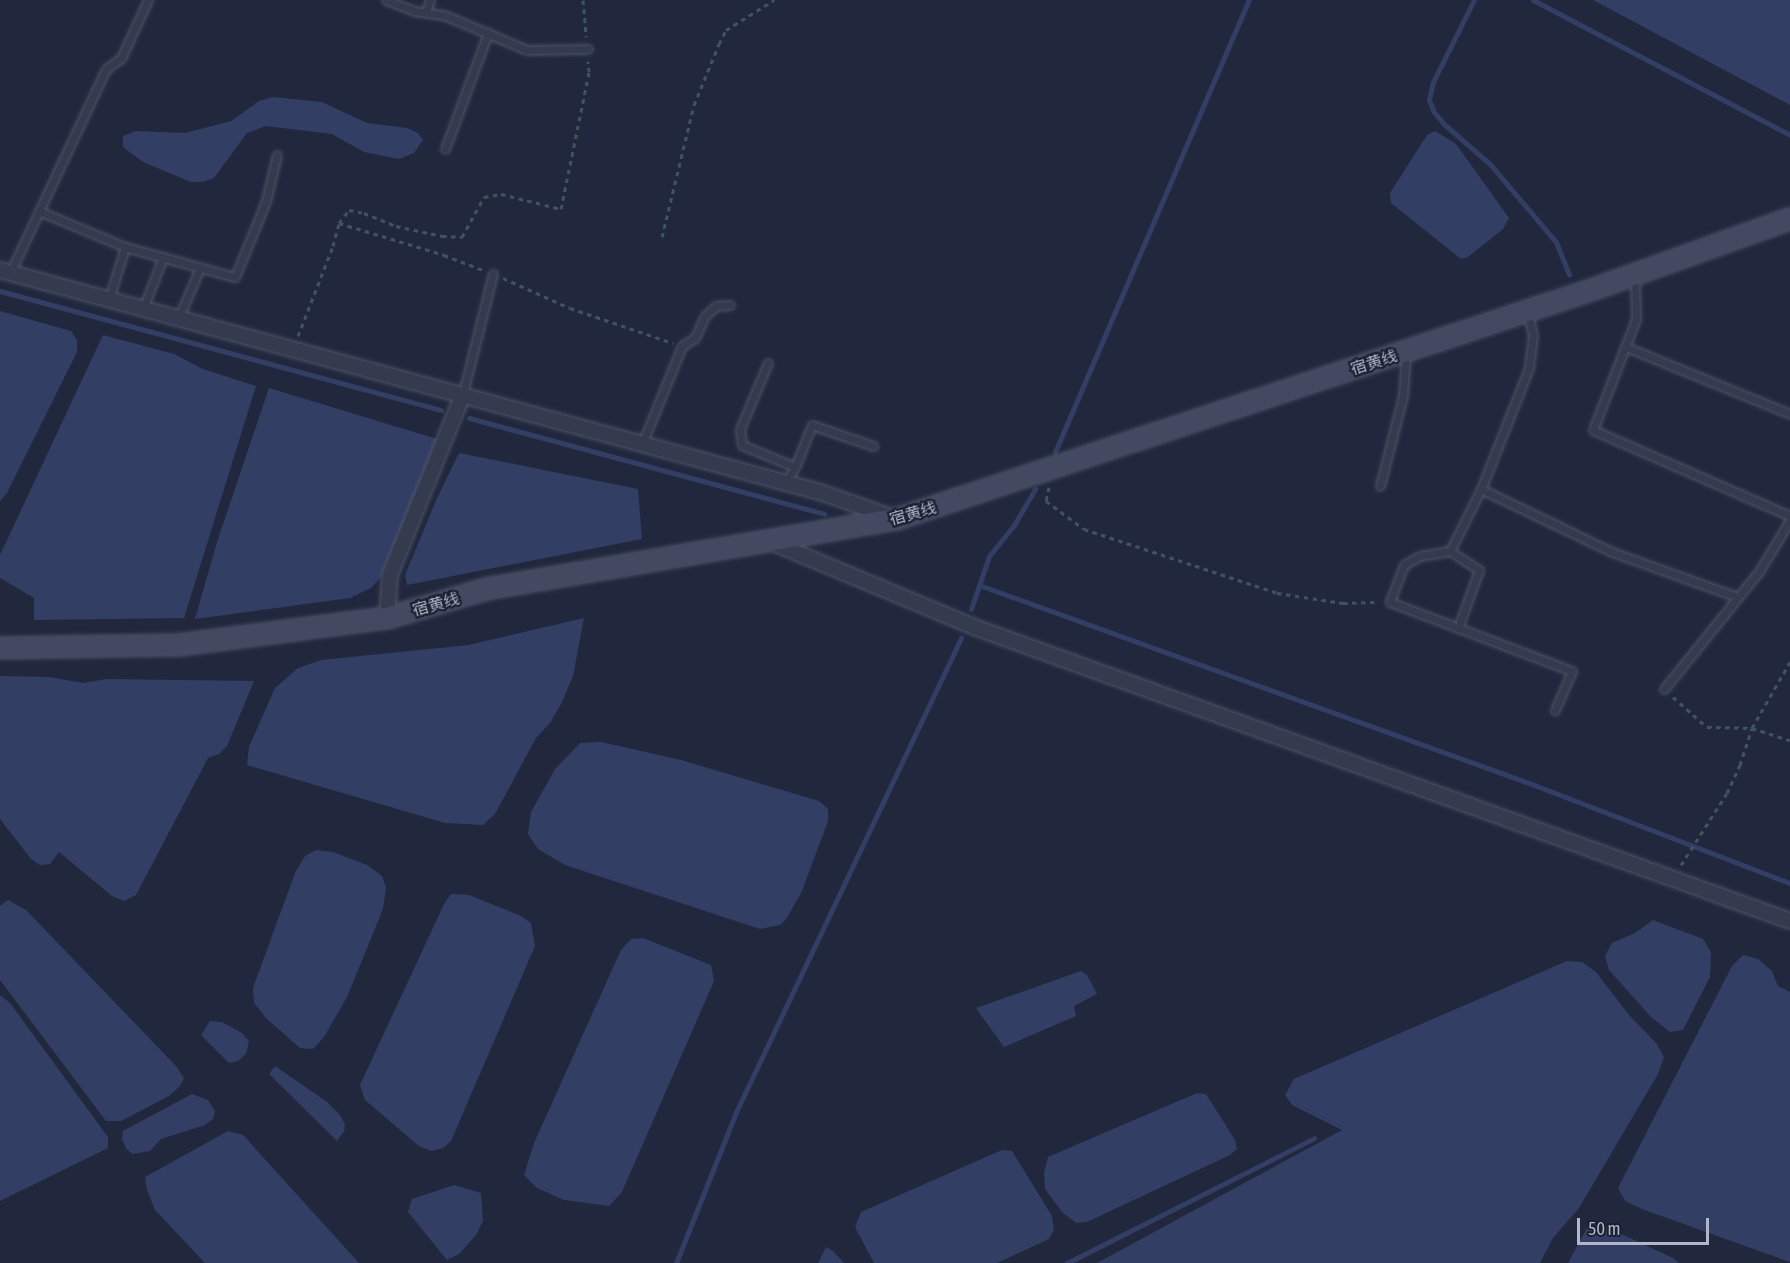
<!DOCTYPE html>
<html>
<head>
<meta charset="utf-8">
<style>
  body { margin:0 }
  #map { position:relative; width:1790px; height:1263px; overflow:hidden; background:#21283e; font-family:"Asap Condensed","Noto Sans SC",sans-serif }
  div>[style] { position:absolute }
  .water>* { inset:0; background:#323e64 }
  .stream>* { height:5px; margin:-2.5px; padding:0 2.5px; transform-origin:2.5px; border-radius:2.5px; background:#323e64 }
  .path>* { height:3px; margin-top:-1.5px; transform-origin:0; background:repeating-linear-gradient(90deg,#41545c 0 4.5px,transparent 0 9px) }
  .roads { filter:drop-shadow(0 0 2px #4e5366) drop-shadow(0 0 2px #4e5366) }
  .lane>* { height:7px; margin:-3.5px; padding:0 3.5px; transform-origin:3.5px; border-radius:3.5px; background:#353b4e }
  .street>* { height:14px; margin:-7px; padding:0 7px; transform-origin:7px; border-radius:7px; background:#353b4e }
  .secondary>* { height:20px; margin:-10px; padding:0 10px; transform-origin:10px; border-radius:10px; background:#434961 }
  span { translate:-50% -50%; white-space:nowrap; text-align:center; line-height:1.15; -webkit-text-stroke:4.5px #1b2033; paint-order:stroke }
  .street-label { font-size:16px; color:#b1b6c9 }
  .scale { position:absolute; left:1577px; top:1218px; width:132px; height:27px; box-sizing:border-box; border:3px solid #b1b6c9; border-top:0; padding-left:8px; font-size:18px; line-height:21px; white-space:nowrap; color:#b1b6c9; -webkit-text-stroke:4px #1b2033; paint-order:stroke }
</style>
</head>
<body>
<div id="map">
  <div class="water">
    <i style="clip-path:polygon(1593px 0,1790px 0,1790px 105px)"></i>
    <i style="clip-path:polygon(273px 97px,322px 102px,367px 123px,407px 128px,418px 133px,423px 140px,414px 153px,399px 159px,364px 152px,332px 134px,266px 126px,247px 133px,214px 178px,203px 182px,191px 182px,143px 162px,123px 147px,123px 136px,136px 131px,185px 133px,231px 121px,259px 101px)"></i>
    <i style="clip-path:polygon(1435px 131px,1456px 144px,1509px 218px,1503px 229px,1468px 257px,1461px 259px,1391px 203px,1390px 193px,1427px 135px)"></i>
    <i style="clip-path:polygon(0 311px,71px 331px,77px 340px,77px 352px,7px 493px,0 501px)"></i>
    <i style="clip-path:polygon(103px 335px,174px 354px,203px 369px,256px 386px,184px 618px,34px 620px,34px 598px,0 578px,0 555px)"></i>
    <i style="clip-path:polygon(269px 388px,437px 439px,435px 447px,380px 578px,371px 588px,350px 598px,195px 619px,217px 542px)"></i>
    <i style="clip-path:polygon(459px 453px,638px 489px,642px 539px,407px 585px,405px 575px,437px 498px)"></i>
    <i style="clip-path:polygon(584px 618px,573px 676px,562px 702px,550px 723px,536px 738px,495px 814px,483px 825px,445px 823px,247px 765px,249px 747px,275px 688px,298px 668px,321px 660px,469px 645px)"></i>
    <i style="clip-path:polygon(0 676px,49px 677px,83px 683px,107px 679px,254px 681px,227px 746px,219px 754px,208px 758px,136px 895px,124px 901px,112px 896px,59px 852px,50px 864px,40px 865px,31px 859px,0 819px)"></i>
    <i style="clip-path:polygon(601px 742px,681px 760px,819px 801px,828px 809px,828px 821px,802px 891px,787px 918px,780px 925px,760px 929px,565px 865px,538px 849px,528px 834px,531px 812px,555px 769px,580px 743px)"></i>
    <i style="clip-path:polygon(316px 850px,333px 852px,367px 865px,382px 876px,386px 888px,383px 909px,347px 997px,324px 1037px,313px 1049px,300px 1048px,267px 1019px,254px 1003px,253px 988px,295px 873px,305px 856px)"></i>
    <i style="clip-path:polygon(451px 894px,469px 895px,521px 916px,531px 923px,535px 946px,451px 1141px,443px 1148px,431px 1151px,419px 1146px,365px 1100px,360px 1085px,444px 904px)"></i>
    <i style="clip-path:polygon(8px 900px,26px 910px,176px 1066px,184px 1078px,180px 1086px,169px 1096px,121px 1121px,106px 1121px,0 980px,0 906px)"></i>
    <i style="clip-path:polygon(1653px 920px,1703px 939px,1711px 952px,1710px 977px,1683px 1030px,1670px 1032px,1651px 1017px,1609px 970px,1605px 956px,1612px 943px,1635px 933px)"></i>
    <i style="clip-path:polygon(643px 938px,711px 965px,714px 981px,622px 1192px,609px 1206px,564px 1200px,537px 1188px,524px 1175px,534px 1143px,621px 950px,631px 939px)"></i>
    <i style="clip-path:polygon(1743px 955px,1758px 959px,1772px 971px,1778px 986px,1790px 992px,1790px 1262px,1642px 1209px,1625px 1201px,1618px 1188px,1732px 966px)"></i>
    <i style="clip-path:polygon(1567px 961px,1582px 962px,1596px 972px,1629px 1015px,1657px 1044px,1664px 1057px,1658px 1074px,1579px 1208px,1553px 1238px,1540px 1263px,1097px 1263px,1342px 1130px,1292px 1105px,1285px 1095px,1294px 1079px)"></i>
    <i style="clip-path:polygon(1081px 971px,1087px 975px,1097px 994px,1074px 1006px,1076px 1016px,1004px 1047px,976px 1008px)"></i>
    <i style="clip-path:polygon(0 995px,10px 1003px,108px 1137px,108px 1148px,0 1201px)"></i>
    <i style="clip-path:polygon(210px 1021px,222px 1022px,242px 1033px,249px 1041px,246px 1054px,238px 1061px,229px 1063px,201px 1035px)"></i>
    <i style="clip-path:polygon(275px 1066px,327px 1102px,339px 1114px,345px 1124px,344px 1131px,337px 1141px,269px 1074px)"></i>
    <i style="clip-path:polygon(1197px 1093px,1206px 1094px,1235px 1140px,1237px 1149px,1230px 1155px,1087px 1222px,1076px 1223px,1062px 1212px,1045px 1189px,1044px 1173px,1048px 1157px)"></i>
    <i style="clip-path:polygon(192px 1094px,208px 1100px,215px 1111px,213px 1119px,205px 1125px,161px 1139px,150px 1151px,133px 1154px,127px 1150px,122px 1139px,123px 1131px)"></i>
    <i style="clip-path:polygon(228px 1131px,243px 1135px,359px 1263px,205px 1263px,155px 1210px,147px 1190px,145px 1177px)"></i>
    <i style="clip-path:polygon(1002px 1150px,1012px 1151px,1052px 1216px,1054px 1230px,1049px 1239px,997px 1263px,874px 1263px,855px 1227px,861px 1212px)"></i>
    <i style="clip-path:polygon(454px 1185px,481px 1193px,483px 1221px,476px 1235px,459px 1254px,447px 1260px,408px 1212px,412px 1199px)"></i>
    <i style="clip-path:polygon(1602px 1225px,1673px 1258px,1679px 1263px,1568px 1263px,1588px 1226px)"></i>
    <i style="clip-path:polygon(826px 1247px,833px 1251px,844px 1263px,818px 1263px)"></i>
  </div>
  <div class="stream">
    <i style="left:1474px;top:0;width:92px;rotate:116.6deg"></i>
    <i style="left:1433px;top:82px;width:18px;rotate:103deg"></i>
    <i style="left:1429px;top:100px;width:13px;rotate:67deg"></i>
    <i style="left:1434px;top:112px;width:17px;rotate:50deg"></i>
    <i style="left:1445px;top:125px;width:60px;rotate:40.9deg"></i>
    <i style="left:1490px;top:164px;width:102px;rotate:49.8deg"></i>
    <i style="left:1556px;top:242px;width:35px;rotate:68deg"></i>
    <i style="left:1533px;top:0;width:290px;rotate:27.7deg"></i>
    <i style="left:0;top:291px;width:457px;rotate:15.1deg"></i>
    <i style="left:469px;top:418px;width:368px;rotate:15.1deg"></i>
    <i style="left:1055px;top:452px;width:492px;rotate:-66.8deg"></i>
    <i style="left:979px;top:585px;width:585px;rotate:19.8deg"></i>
    <i style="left:1529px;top:783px;width:280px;rotate:21deg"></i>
    <i style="left:971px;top:609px;width:56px;rotate:-71.2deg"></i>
    <i style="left:989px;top:556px;width:40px;rotate:-51deg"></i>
    <i style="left:1014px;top:525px;width:42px;rotate:-59.7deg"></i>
    <i style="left:676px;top:1263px;width:162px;rotate:-68.3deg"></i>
    <i style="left:736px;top:1112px;width:525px;rotate:-64.61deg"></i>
    <i style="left:1067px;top:1263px;width:277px;rotate:-26.8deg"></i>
  </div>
  <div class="path">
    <i style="left:583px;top:0;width:37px;rotate:85deg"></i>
    <i style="left:339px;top:223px;width:110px;rotate:16.9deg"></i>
    <i style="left:444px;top:255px;width:42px;rotate:21deg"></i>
    <i style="left:662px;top:237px;width:136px;rotate:-76.4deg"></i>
    <i style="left:694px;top:105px;width:66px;rotate:-67.7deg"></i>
    <i style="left:719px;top:44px;width:16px;rotate:-63deg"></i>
    <i style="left:726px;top:30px;width:57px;rotate:-32deg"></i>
    <i style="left:503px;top:278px;width:73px;rotate:24.1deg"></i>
    <i style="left:570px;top:308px;width:109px;rotate:18.8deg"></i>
    <i style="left:298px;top:336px;width:97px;rotate:-68.7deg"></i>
    <i style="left:333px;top:246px;width:24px;rotate:-75deg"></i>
    <i style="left:339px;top:223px;width:16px;rotate:-52deg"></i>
    <i style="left:349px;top:210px;width:15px;rotate:11deg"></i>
    <i style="left:364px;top:213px;width:35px;rotate:22deg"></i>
    <i style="left:396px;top:226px;width:47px;rotate:12.3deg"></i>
    <i style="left:442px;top:236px;width:20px;rotate:3deg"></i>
    <i style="left:462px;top:237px;width:46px;rotate:-61.2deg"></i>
    <i style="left:484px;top:197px;width:17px;rotate:-10deg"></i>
    <i style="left:501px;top:194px;width:62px;rotate:14deg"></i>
    <i style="left:561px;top:209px;width:140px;rotate:-78.4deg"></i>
    <i style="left:589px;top:72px;width:11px;rotate:-95deg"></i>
    <i style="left:1049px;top:487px;width:14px;rotate:102deg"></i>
    <i style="left:1046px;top:501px;width:47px;rotate:36.4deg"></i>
    <i style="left:1084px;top:529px;width:203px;rotate:18.3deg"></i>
    <i style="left:1277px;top:593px;width:67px;rotate:8.6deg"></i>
    <i style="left:1343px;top:603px;width:36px;rotate:-2deg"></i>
    <i style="left:1673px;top:697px;width:45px;rotate:41.4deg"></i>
    <i style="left:1707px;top:727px;width:45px;rotate:1.3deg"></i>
    <i style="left:1752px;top:728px;width:40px;rotate:18deg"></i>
    <i style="left:1681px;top:865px;width:85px;rotate:-57.4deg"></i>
    <i style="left:1727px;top:793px;width:31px;rotate:-65deg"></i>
    <i style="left:1740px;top:765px;width:39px;rotate:-72deg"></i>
    <i style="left:1752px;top:728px;width:76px;rotate:-60.1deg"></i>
  </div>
  <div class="roads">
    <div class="lane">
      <i style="left:386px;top:0;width:30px;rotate:21deg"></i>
      <i style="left:414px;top:11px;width:30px;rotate:8deg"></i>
      <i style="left:444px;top:15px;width:90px;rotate:22.9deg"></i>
      <i style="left:527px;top:50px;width:61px;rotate:-0.9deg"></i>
      <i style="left:426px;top:12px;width:13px;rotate:-72deg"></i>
      <i style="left:445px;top:149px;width:124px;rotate:-69.7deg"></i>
      <i style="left:39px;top:211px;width:93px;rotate:22.7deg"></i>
      <i style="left:125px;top:247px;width:114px;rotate:15.3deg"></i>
      <i style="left:235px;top:277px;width:82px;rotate:-67.8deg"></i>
      <i style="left:266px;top:201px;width:47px;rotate:-76.6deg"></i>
      <i style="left:10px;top:273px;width:225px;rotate:-64.8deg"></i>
      <i style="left:106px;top:69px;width:19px;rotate:-36deg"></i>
      <i style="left:121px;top:58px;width:64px;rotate:-65deg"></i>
      <i style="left:1635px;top:277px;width:42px;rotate:88.6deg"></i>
      <i style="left:1636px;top:319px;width:119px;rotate:111.2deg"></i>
      <i style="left:1593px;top:430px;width:215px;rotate:23.6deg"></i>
      <i style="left:109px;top:299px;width:54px;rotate:-72.9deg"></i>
      <i style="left:143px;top:309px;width:56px;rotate:-69deg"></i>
      <i style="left:1528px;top:314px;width:22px;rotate:77deg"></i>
      <i style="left:1533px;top:335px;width:33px;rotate:97deg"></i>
      <i style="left:1529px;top:368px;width:130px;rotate:111.6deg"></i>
      <i style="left:1481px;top:489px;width:69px;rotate:116.6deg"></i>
      <i style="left:1450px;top:551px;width:30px;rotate:171deg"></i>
      <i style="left:1420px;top:556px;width:18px;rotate:151deg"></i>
      <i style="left:1404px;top:565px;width:40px;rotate:111deg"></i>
      <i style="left:1390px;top:602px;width:195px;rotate:20.8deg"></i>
      <i style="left:1572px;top:671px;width:43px;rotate:113.6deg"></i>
      <i style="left:178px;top:319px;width:56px;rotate:-66.7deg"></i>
      <i style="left:1626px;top:347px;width:177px;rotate:22.2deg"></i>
      <i style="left:768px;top:363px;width:72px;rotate:113deg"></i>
      <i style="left:740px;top:429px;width:16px;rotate:83deg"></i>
      <i style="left:742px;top:445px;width:57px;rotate:22.5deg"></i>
      <i style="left:462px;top:397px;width:127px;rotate:-75.9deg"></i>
      <i style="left:642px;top:444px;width:106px;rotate:-67.8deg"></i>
      <i style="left:682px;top:346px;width:15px;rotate:-32deg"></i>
      <i style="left:695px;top:338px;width:24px;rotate:-66deg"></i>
      <i style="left:705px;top:316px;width:15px;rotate:-42deg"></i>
      <i style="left:716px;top:306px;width:14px;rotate:-4deg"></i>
      <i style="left:786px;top:483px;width:18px;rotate:-61deg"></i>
      <i style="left:795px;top:467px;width:45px;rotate:-68deg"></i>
      <i style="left:812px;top:425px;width:65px;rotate:19deg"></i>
      <i style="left:1380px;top:486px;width:93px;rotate:-75.7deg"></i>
      <i style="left:1403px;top:396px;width:42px;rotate:-85.9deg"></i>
      <i style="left:1481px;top:489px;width:145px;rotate:25.7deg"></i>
      <i style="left:1612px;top:552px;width:134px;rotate:19.7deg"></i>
      <i style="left:1450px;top:551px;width:35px;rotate:33deg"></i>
      <i style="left:1479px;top:570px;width:62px;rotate:109.9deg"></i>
      <i style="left:1664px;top:689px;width:153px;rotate:-51.1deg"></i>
      <i style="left:1760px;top:570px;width:58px;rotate:-59deg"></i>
    </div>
    <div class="street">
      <i style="left:0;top:270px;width:850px;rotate:15.15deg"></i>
      <i style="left:820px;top:492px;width:78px;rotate:19.4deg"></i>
      <i style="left:771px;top:542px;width:220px;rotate:22.7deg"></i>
      <i style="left:974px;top:627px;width:867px;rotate:19.81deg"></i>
      <i style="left:387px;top:618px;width:43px;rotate:-86deg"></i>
      <i style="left:390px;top:575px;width:192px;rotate:-68deg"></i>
    </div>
    <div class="secondary">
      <i style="left:0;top:648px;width:179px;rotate:-1deg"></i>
      <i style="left:179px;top:645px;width:210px;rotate:-7.4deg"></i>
      <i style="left:387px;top:618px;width:103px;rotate:-16.3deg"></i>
      <i style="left:486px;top:589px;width:417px;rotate:-9.7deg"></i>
      <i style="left:897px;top:519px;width:734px;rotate:-18.26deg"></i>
      <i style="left:1594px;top:289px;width:208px;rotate:-19.7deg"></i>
    </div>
  </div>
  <div class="street-label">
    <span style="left:1374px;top:362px;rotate:-18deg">宿黄线</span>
    <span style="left:913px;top:513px;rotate:-16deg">宿黄线</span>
    <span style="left:436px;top:604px;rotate:-16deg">宿黄线</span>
  </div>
  <div class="scale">50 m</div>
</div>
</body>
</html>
